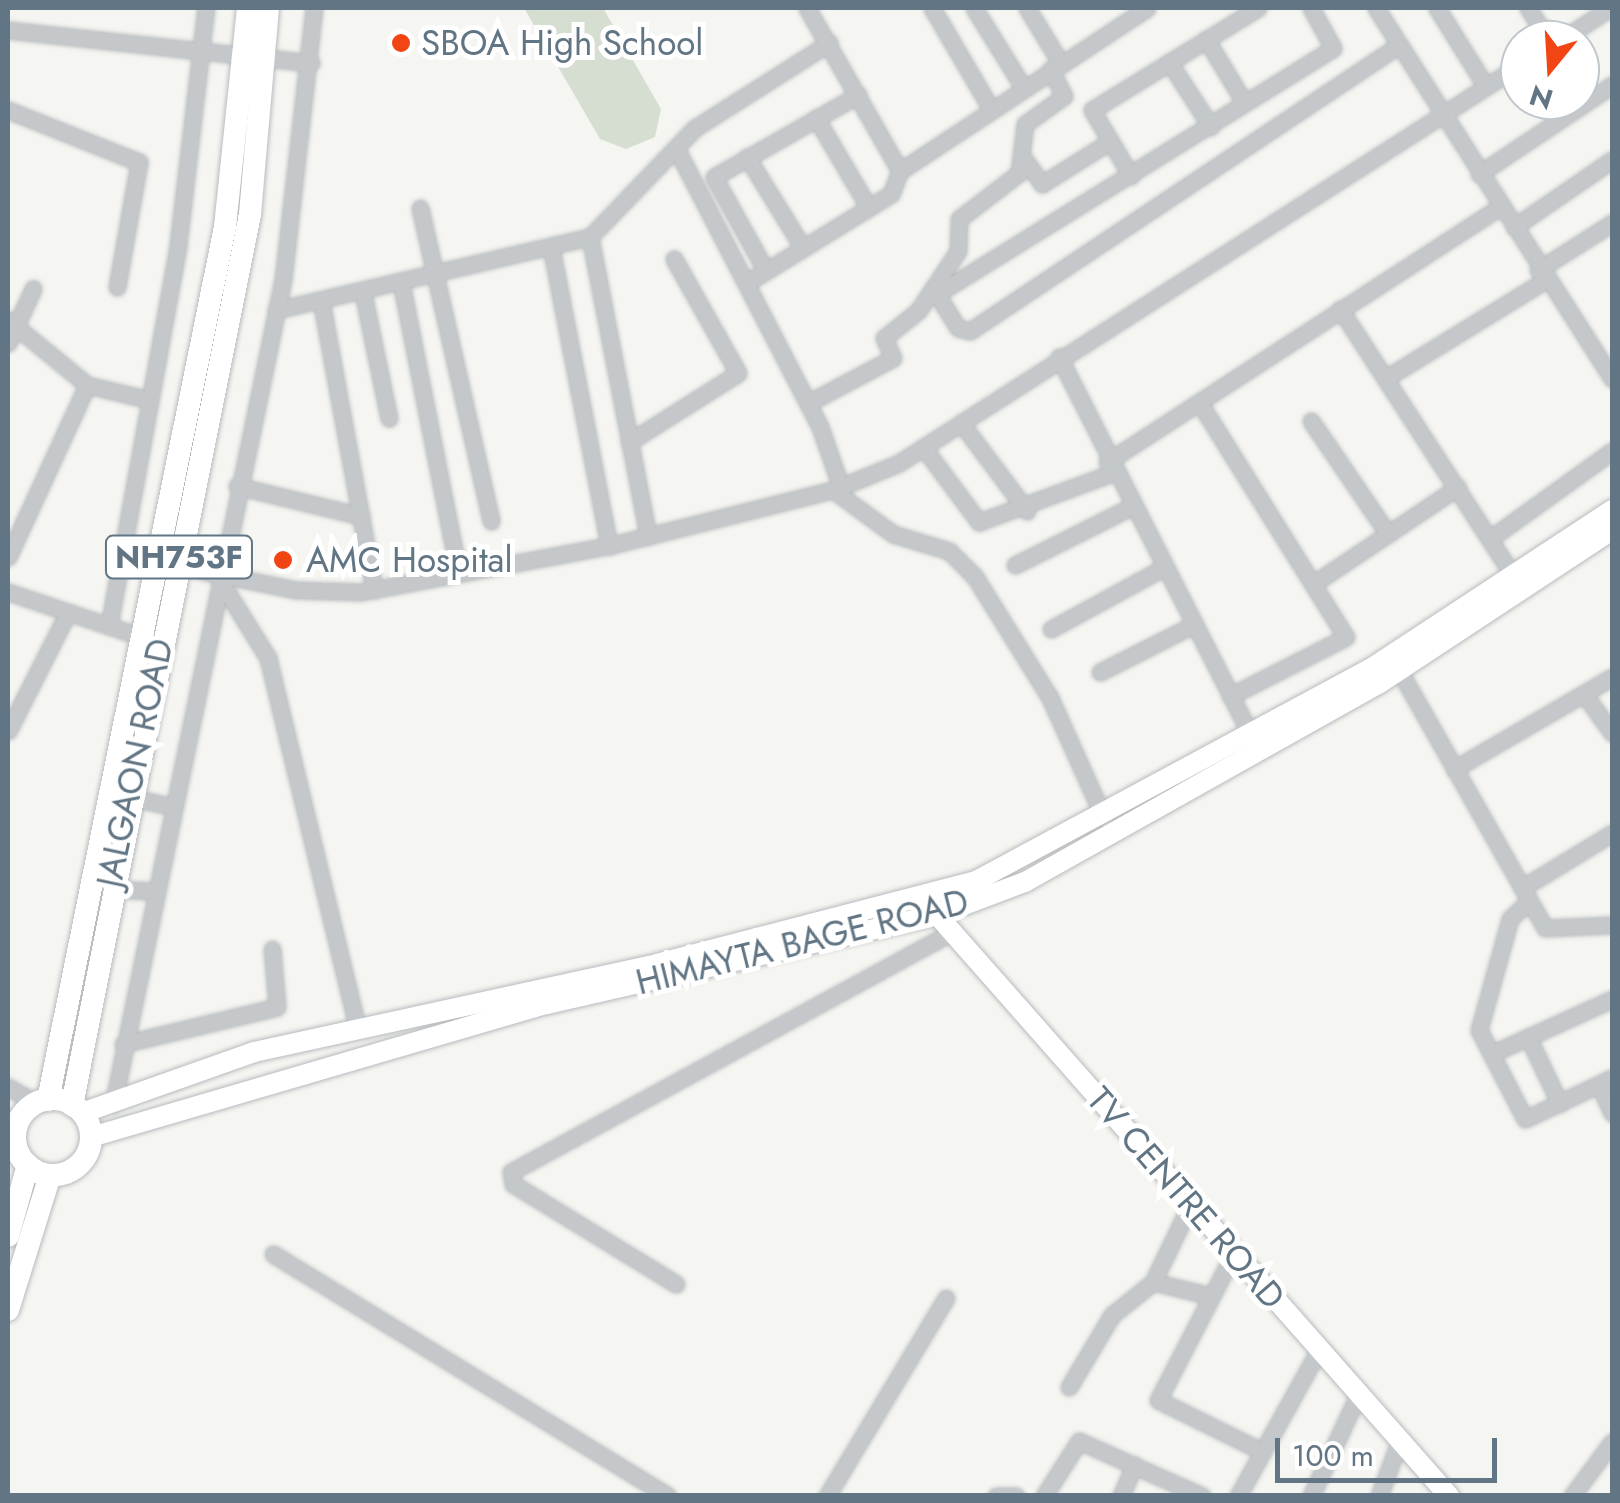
<!DOCTYPE html>
<html>
<head>
<meta charset="utf-8">
<style>
  body { margin:0 }
  #map { position:relative; width:1620px; height:1503px; overflow:hidden; background:#f5f5f1; font-family:Jost,sans-serif }
  div>[style] { position:absolute }
  .green>* { inset:0; background:#d6ddd1 }
  .roads { filter:drop-shadow(0 0 2px #b7bbbe) drop-shadow(0 0 2px #b7bbbe) }
  .minor>* { height:15px; margin:-7.5px; padding:0 7.5px; transform-origin:7.5px; border-radius:7.5px; background:#c4c8cb }
  .major>* { height:20px; margin:-10px; padding:0 10px; transform-origin:10px; border-radius:10px; background:#fff }
  .highway>* { height:22px; margin:-11px; padding:0 11px; transform-origin:11px; border-radius:11px; background:#fff }
  .highway>.ring { margin:-11px; padding:0; box-sizing:content-box; background:none; border:22px solid #fff; border-radius:50% }
  .dots>* { width:28px; height:28px; translate:-50% -50%; box-sizing:border-box; border:5px solid #fff; border-radius:50% }
  span { translate:-50% -50%; white-space:nowrap; text-align:center; line-height:1.15; -webkit-text-stroke:10px #fff; paint-order:stroke }
  .shield-label span { padding:2px 8px; background:#fff; border:2px solid; border-radius:8px; -webkit-text-stroke-width:0 }
  .shield-label { font-size:32px; color:#617584; font-weight:700 }
  .poi-label { font-size:35px; color:#617584 }
  .left { translate:0 -50%; text-align:left }
  .street-label { font-size:35px; color:#617584 }
  .frame { position:absolute; inset:0; border:10px solid #617584; pointer-events:none }
  .north { position:absolute; left:1500px; top:20px; width:100px; height:100px; box-sizing:border-box; background:#fff; border:2px solid #c0c8ce; border-radius:50%; rotate:198deg; font-size:28px; font-weight:700; line-height:40px; text-align:center; color:#617584 }
  .north::after { content:''; display:block; margin:auto; width:35px; height:45px; background:#f14514; clip-path:polygon(50% 0,100% 100%,50% 72%,0 100%) }
  .scale { position:absolute; left:1275px; top:1438px; width:222px; height:45px; box-sizing:border-box; border:5px solid #617584; border-top:0; padding-left:12px; font-size:30px; line-height:35px; white-space:nowrap; color:#617584; -webkit-text-stroke:8px #fff; paint-order:stroke }
</style>
</head>
<body>
<div id="map">
  <div class="green">
    <i style="clip-path:polygon(524px 8px,603px 8px,661px 109px,655px 137px,626px 149px,600px 139px)"></i>
  </div>
  <div class="roads">
    <div class="minor">
      <i style="left:932px;top:8px;width:117px;rotate:59.7deg"></i>
      <i style="left:974px;top:8px;width:93px;rotate:58.2deg"></i>
      <i style="left:1027px;top:8px;width:63px;rotate:58.6deg"></i>
      <i style="left:1376px;top:8px;width:440px;rotate:57.5deg"></i>
      <i style="left:1437px;top:8px;width:91px;rotate:58.1deg"></i>
      <i style="left:1528px;top:8px;width:38px;rotate:57deg"></i>
      <i style="left:8px;top:30px;width:305px;rotate:6.2deg"></i>
      <i style="left:1206px;top:39px;width:74px;rotate:58.9deg"></i>
      <i style="left:1561px;top:40px;width:59px;rotate:-33.1deg"></i>
      <i style="left:1169px;top:62px;width:77px;rotate:57.1deg"></i>
      <i style="left:8px;top:110px;width:141px;rotate:21.7deg"></i>
      <i style="left:139px;top:162px;width:127px;rotate:100deg"></i>
      <i style="left:816px;top:118px;width:104px;rotate:59.5deg"></i>
      <i style="left:676px;top:148px;width:314px;rotate:62.7deg"></i>
      <i style="left:820px;top:427px;width:64px;rotate:70.7deg"></i>
      <i style="left:747px;top:157px;width:107px;rotate:58.4deg"></i>
      <i style="left:1024px;top:159px;width:31px;rotate:54deg"></i>
      <i style="left:1042px;top:184px;width:79px;rotate:-32.1deg"></i>
      <i style="left:900px;top:171px;width:296px;rotate:-33.4deg"></i>
      <i style="left:1479px;top:174px;width:160px;rotate:-33.8deg"></i>
      <i style="left:1131px;top:176px;width:77px;rotate:-120.6deg"></i>
      <i style="left:1092px;top:110px;width:195px;rotate:-31.6deg"></i>
      <i style="left:420px;top:208px;width:321px;rotate:77.2deg"></i>
      <i style="left:1514px;top:227px;width:119px;rotate:-34.4deg"></i>
      <i style="left:590px;top:237px;width:305px;rotate:79deg"></i>
      <i style="left:551px;top:247px;width:305px;rotate:79deg"></i>
      <i style="left:1538px;top:270px;width:88px;rotate:-32.4deg"></i>
      <i style="left:766px;top:271px;width:107px;rotate:-119deg"></i>
      <i style="left:714px;top:177px;width:166px;rotate:-29.7deg"></i>
      <i style="left:748px;top:282px;width:168px;rotate:-31.6deg"></i>
      <i style="left:891px;top:194px;width:25px;rotate:-69deg"></i>
      <i style="left:900px;top:171px;width:188px;rotate:-119.7deg"></i>
      <i style="left:402px;top:287px;width:288px;rotate:78.8deg"></i>
      <i style="left:933px;top:288px;width:47px;rotate:58deg"></i>
      <i style="left:958px;top:328px;width:12px;rotate:14deg"></i>
      <i style="left:970px;top:331px;width:516px;rotate:-33.69deg"></i>
      <i style="left:363px;top:293px;width:128px;rotate:78.3deg"></i>
      <i style="left:937px;top:294px;width:466px;rotate:-31.8deg"></i>
      <i style="left:1333px;top:48px;width:46px;rotate:-118.8deg"></i>
      <i style="left:321px;top:300px;width:295px;rotate:79.6deg"></i>
      <i style="left:1340px;top:309px;width:317px;rotate:57deg"></i>
      <i style="left:276px;top:310px;width:322px;rotate:-13.1deg"></i>
      <i style="left:590px;top:237px;width:151px;rotate:-46.1deg"></i>
      <i style="left:695px;top:128px;width:159px;rotate:-32.4deg"></i>
      <i style="left:8px;top:320px;width:102px;rotate:39.4deg"></i>
      <i style="left:87px;top:385px;width:65px;rotate:13.4deg"></i>
      <i style="left:8px;top:343px;width:60px;rotate:-65.2deg"></i>
      <i style="left:1059px;top:357px;width:431px;rotate:63.1deg"></i>
      <i style="left:1386px;top:378px;width:187px;rotate:-31.6deg"></i>
      <i style="left:1199px;top:402px;width:277px;rotate:58deg"></i>
      <i style="left:1346px;top:637px;width:130px;rotate:153deg"></i>
      <i style="left:808px;top:403px;width:96px;rotate:-27.9deg"></i>
      <i style="left:893px;top:358px;width:22px;rotate:-114deg"></i>
      <i style="left:884px;top:338px;width:43px;rotate:-38.5deg"></i>
      <i style="left:918px;top:311px;width:72px;rotate:-56.3deg"></i>
      <i style="left:958px;top:251px;width:32px;rotate:-88deg"></i>
      <i style="left:959px;top:219px;width:76px;rotate:-37.5deg"></i>
      <i style="left:1019px;top:173px;width:49px;rotate:-83deg"></i>
      <i style="left:1025px;top:124px;width:48px;rotate:-35.7deg"></i>
      <i style="left:1064px;top:96px;width:30px;rotate:-117deg"></i>
      <i style="left:1311px;top:421px;width:137px;rotate:55.7deg"></i>
      <i style="left:961px;top:423px;width:110px;rotate:53.1deg"></i>
      <i style="left:629px;top:442px;width:129px;rotate:-32.3deg"></i>
      <i style="left:738px;top:373px;width:131px;rotate:-119.3deg"></i>
      <i style="left:923px;top:447px;width:94px;rotate:53.3deg"></i>
      <i style="left:979px;top:522px;width:142px;rotate:-20.2deg"></i>
      <i style="left:1107px;top:462px;width:470px;rotate:-33deg"></i>
      <i style="left:237px;top:486px;width:128px;rotate:13.6deg"></i>
      <i style="left:833px;top:490px;width:74px;rotate:36.3deg"></i>
      <i style="left:893px;top:534px;width:59px;rotate:16.9deg"></i>
      <i style="left:949px;top:551px;width:37px;rotate:45deg"></i>
      <i style="left:975px;top:577px;width:142px;rotate:58.2deg"></i>
      <i style="left:1050px;top:698px;width:132px;rotate:65.8deg"></i>
      <i style="left:1491px;top:538px;width:149px;rotate:-35.7deg"></i>
      <i style="left:8px;top:557px;width:189px;rotate:-65.3deg"></i>
      <i style="left:1015px;top:565px;width:130px;rotate:-26.6deg"></i>
      <i style="left:177px;top:566px;width:121px;rotate:11.4deg"></i>
      <i style="left:296px;top:590px;width:65px;rotate:1.8deg"></i>
      <i style="left:361px;top:592px;width:255px;rotate:-10.6deg"></i>
      <i style="left:612px;top:545px;width:228px;rotate:-14deg"></i>
      <i style="left:833px;top:490px;width:71px;rotate:-22.2deg"></i>
      <i style="left:899px;top:463px;width:738px;rotate:-32.66deg"></i>
      <i style="left:217px;top:576px;width:97px;rotate:58.1deg"></i>
      <i style="left:268px;top:658px;width:382px;rotate:76.4deg"></i>
      <i style="left:1313px;top:584px;width:174px;rotate:-33.8deg"></i>
      <i style="left:8px;top:592px;width:138px;rotate:18.6deg"></i>
      <i style="left:109px;top:626px;width:387px;rotate:-79.7deg"></i>
      <i style="left:178px;top:245px;width:239px;rotate:-83.3deg"></i>
      <i style="left:1051px;top:629px;width:128px;rotate:-28.6deg"></i>
      <i style="left:1399px;top:670px;width:296px;rotate:60.5deg"></i>
      <i style="left:1545px;top:928px;width:67px;rotate:-2.6deg"></i>
      <i style="left:1100px;top:672px;width:104px;rotate:-26.8deg"></i>
      <i style="left:1584px;top:694px;width:48px;rotate:54.3deg"></i>
      <i style="left:8px;top:731px;width:133px;rotate:-63.2deg"></i>
      <i style="left:1454px;top:769px;width:183px;rotate:-30.2deg"></i>
      <i style="left:128px;top:797px;width:43px;rotate:12.1deg"></i>
      <i style="left:1522px;top:888px;width:105px;rotate:-31.4deg"></i>
      <i style="left:109px;top:889px;width:44px;rotate:2.6deg"></i>
      <i style="left:1529px;top:901px;width:26px;rotate:137deg"></i>
      <i style="left:1510px;top:919px;width:115px;rotate:105.6deg"></i>
      <i style="left:1479px;top:1030px;width:100px;rotate:62.7deg"></i>
      <i style="left:1525px;top:1119px;width:96px;rotate:-25.2deg"></i>
      <i style="left:1528px;top:1037px;width:74px;rotate:64.5deg"></i>
      <i style="left:123px;top:1044px;width:158px;rotate:-13.5deg"></i>
      <i style="left:277px;top:1007px;width:58px;rotate:-94.9deg"></i>
      <i style="left:1491px;top:1054px;width:133px;rotate:-24.4deg"></i>
      <i style="left:1599px;top:1085px;width:31px;rotate:65deg"></i>
      <i style="left:8px;top:1087px;width:32px;rotate:30deg"></i>
      <i style="left:113px;top:1105px;width:842px;rotate:-78.36deg"></i>
      <i style="left:283px;top:280px;width:274px;rotate:-83.5deg"></i>
      <i style="left:1234px;top:1253px;width:165px;rotate:117.3deg"></i>
      <i style="left:1158px;top:1400px;width:113px;rotate:26.3deg"></i>
      <i style="left:273px;top:1254px;width:463px;rotate:31.5deg"></i>
      <i style="left:1153px;top:1282px;width:60px;rotate:13.6deg"></i>
      <i style="left:676px;top:1284px;width:191px;rotate:-148.5deg"></i>
      <i style="left:513px;top:1184px;width:12px;rotate:-99deg"></i>
      <i style="left:511px;top:1172px;width:502px;rotate:-28.56deg"></i>
      <i style="left:1069px;top:1387px;width:84px;rotate:-59.2deg"></i>
      <i style="left:1112px;top:1315px;width:53px;rotate:-38.8deg"></i>
      <i style="left:1153px;top:1282px;width:88px;rotate:-64.3deg"></i>
      <i style="left:827px;top:1496px;width:231px;rotate:-59deg"></i>
      <i style="left:996px;top:1496px;width:20px"></i>
      <i style="left:1044px;top:1496px;width:65px;rotate:-57.5deg"></i>
      <i style="left:1079px;top:1441px;width:135px;rotate:24.1deg"></i>
      <i style="left:1121px;top:1496px;width:34px;rotate:-67deg"></i>
      <i style="left:1238px;top:1496px;width:169px;rotate:-61deg"></i>
      <i style="left:1311px;top:1496px;width:114px;rotate:-65deg"></i>
      <i style="left:1379px;top:1496px;width:60px;rotate:-69.4deg"></i>
      <i style="left:1572px;top:1496px;width:67px;rotate:-53.5deg"></i>
    </div>
    <div class="major">
      <i style="left:931px;top:908px;width:784px;rotate:48.62deg"></i>
      <i style="left:82px;top:1113px;width:182px;rotate:-19.5deg"></i>
      <i style="left:254px;top:1052px;width:412px;rotate:-12.3deg"></i>
      <i style="left:657px;top:964px;width:330px;rotate:-14.6deg"></i>
      <i style="left:976px;top:881px;width:447px;rotate:-28.3deg"></i>
      <i style="left:1370px;top:669px;width:290px;rotate:-33.3deg"></i>
      <i style="left:91px;top:1137px;width:475px;rotate:-16.3deg"></i>
      <i style="left:547px;top:1004px;width:400px;rotate:-12.9deg"></i>
      <i style="left:937px;top:915px;width:94px;rotate:-20.6deg"></i>
      <i style="left:1025px;top:882px;width:407px;rotate:-29.3deg"></i>
      <i style="left:1380px;top:683px;width:278px;rotate:-33.4deg"></i>
    </div>
    <div class="highway">
      <i class="ring" style="left:15px;top:1099px;width:54px;height:54px"></i>
      <i style="left:48px;top:1100px;width:891px;rotate:-78.54deg"></i>
      <i style="left:225px;top:227px;width:220px;rotate:-84deg"></i>
      <i style="left:72px;top:1105px;width:909px;rotate:-78.7deg"></i>
      <i style="left:250px;top:214px;width:207px;rotate:-85deg"></i>
      <i style="left:8px;top:1236px;width:74px;rotate:-74.3deg"></i>
      <i style="left:8px;top:1310px;width:141px;rotate:-72.7deg"></i>
    </div>
  </div>
  <div class="dots">
    <i style="left:401px;top:43px;background:#f14514"></i>
    <i style="left:283px;top:560px;background:#f14514"></i>
  </div>
  <div class="shield-label">
    <span style="left:179px;top:557px">NH753F</span>
  </div>
  <div class="poi-label">
    <span class="left" style="left:421px;top:43px">SBOA High School</span>
    <span class="left" style="left:306px;top:560px">AMC Hospital</span>
  </div>
  <div class="street-label">
    <span style="left:135px;top:763px;rotate:-78deg">JALGAON ROAD</span>
    <span style="left:802px;top:942px;rotate:-14deg">HIMAYTA BAGE ROAD</span>
    <span style="left:1186px;top:1198px;rotate:49deg">TV CENTRE ROAD</span>
  </div>
  <div class="frame"></div>
  <div class="north">N</div>
  <div class="scale">100 m</div>
</div>
</body>
</html>
